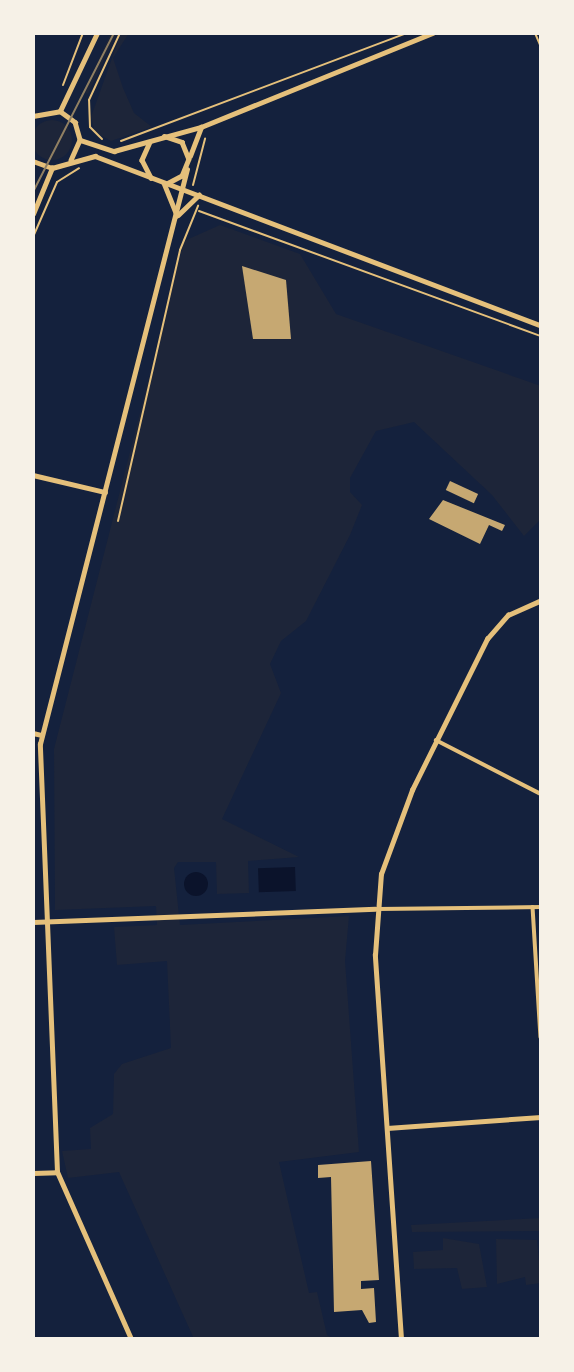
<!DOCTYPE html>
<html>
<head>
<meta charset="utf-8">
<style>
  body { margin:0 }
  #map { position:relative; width:574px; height:1372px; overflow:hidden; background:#14213d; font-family:Overpass,sans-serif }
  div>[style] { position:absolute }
  .green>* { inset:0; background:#1d2539 }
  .round { border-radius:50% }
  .water>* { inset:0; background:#0b132b; transform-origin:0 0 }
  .building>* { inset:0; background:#c6a872; transform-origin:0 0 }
  .path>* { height:2px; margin:-1px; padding:0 1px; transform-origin:1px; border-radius:1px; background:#e5c07b }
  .pedestrian>* { height:3.5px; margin:-1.75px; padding:0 1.75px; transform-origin:1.75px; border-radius:1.75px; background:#e5c07b }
  .minor>* { height:4.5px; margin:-2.25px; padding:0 2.25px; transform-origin:2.25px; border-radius:2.25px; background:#e5c07b }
  .tram>* { height:2px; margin:-1px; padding:0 1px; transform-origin:1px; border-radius:1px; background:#918062 }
  span { translate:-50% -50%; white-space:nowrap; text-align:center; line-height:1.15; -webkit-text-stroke:5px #f6f1e7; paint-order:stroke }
  .frame { position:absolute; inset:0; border:35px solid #f6f1e7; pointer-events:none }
</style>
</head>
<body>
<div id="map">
  <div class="green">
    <i style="clip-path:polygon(111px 33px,117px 33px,88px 94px,84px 92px)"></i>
    <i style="clip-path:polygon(121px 33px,129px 33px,113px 58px,123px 88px,134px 113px,152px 127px,111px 141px,95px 132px,91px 117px)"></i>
    <i class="round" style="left:32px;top:120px;width:40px;height:40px"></i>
    <i style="clip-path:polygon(220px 225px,300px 254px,336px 314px,541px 386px,541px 519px,524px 536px,492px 495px,414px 422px,376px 431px,350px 478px,350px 492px,362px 505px,350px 535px,306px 621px,281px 641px,270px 664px,281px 693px,222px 819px,299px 857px,248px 861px,249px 893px,217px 894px,216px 862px,178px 862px,174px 868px,180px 925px,349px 916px,345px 961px,359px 1152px,279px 1162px,309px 1293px,317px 1292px,327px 1335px,334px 1339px,194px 1339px,119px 1172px,68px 1178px,62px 1151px,91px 1149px,90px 1128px,113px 1114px,114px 1074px,122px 1064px,171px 1048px,167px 961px,117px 965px,114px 927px,157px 925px,156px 906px,55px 910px,54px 749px,184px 241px)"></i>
    <i style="clip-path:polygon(541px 1218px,541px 1231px,412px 1232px,411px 1225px)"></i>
    <i style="clip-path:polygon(443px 1238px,479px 1244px,487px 1287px,462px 1289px,457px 1268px,414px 1269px,413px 1252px,443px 1250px)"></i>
    <i style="clip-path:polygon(496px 1239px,537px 1240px,541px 1283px,526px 1285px,525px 1277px,497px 1284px)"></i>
  </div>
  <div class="water">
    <i style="left:295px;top:867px;width:24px;height:37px;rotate:88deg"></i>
    <i class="round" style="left:184px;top:872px;width:24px;height:24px"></i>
  </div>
  <div class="building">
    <i style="clip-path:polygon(242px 266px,286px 280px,291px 339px,253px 339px)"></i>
    <i style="left:450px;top:481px;width:31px;height:10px;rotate:25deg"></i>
    <i style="clip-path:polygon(443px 500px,505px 525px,502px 531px,489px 525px,480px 544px,429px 519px)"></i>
    <i style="clip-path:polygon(371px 1161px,379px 1280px,361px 1281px,361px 1289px,374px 1288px,376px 1322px,369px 1323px,362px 1310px,334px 1312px,331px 1177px,318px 1178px,318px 1165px)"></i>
  </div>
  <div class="path">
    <i style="left:535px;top:33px;width:15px;rotate:67deg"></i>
    <i style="left:63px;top:85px;width:56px;rotate:-69deg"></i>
    <i style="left:102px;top:139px;width:17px;rotate:-135deg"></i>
    <i style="left:90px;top:127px;width:27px;rotate:-92deg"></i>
    <i style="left:89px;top:100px;width:74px;rotate:-65.2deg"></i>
    <i style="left:121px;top:141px;width:306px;rotate:-20.7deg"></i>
    <i style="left:193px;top:185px;width:48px;rotate:-75.4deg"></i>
    <i style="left:199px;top:211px;width:364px;rotate:20.1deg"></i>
    <i style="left:33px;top:237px;width:60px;rotate:-66.4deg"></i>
    <i style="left:57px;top:182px;width:26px;rotate:-32deg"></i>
    <i style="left:118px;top:521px;width:278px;rotate:-77.1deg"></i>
    <i style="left:180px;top:250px;width:48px;rotate:-67.8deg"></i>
  </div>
  <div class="pedestrian">
    <i style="left:436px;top:740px;width:118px;rotate:27.2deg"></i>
    <i style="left:533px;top:907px;width:130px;rotate:86.5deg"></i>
    <i style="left:378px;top:909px;width:163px;rotate:-0.7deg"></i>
  </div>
  <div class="minor">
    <i style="left:60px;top:111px;width:86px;rotate:-64.6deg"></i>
    <i style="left:33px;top:116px;width:27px;rotate:-10deg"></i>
    <i style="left:60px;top:111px;width:19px;rotate:36deg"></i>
    <i style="left:75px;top:122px;width:19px;rotate:74deg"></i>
    <i style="left:80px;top:140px;width:22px;rotate:114deg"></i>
    <i style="left:164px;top:136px;width:19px;rotate:18deg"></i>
    <i style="left:182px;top:142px;width:18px;rotate:68deg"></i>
    <i style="left:189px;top:159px;width:18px;rotate:112deg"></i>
    <i style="left:182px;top:176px;width:15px;rotate:152deg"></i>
    <i style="left:80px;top:140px;width:36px;rotate:18deg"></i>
    <i style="left:114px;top:151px;width:90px;rotate:-15.4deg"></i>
    <i style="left:201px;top:127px;width:250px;rotate:-22.1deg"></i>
    <i style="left:150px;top:142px;width:20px;rotate:114deg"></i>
    <i style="left:142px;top:160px;width:20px;rotate:63deg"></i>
    <i style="left:190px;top:156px;width:31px;rotate:-69deg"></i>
    <i style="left:33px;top:161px;width:20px;rotate:20deg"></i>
    <i style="left:52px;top:168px;width:45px;rotate:-15.6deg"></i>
    <i style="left:95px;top:156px;width:477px;rotate:20.8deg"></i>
    <i style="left:164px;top:183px;width:35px;rotate:68deg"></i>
    <i style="left:33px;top:214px;width:50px;rotate:-67.6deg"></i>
    <i style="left:178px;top:215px;width:29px;rotate:-44deg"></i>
    <i style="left:33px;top:475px;width:74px;rotate:13.3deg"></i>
    <i style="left:33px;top:733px;width:9px;rotate:13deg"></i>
    <i style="left:33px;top:922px;width:342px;rotate:-2.2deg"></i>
    <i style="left:387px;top:1128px;width:154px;rotate:-4.1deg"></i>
    <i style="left:33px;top:1173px;width:24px;rotate:-2deg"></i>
    <i style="left:131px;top:1339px;width:183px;rotate:-113.9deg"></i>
    <i style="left:57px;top:1172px;width:428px;rotate:-92.3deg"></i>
    <i style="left:40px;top:744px;width:593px;rotate:-75.66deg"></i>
    <i style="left:401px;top:1339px;width:385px;rotate:-93.9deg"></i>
    <i style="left:375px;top:955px;width:81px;rotate:-85.8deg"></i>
    <i style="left:381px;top:874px;width:90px;rotate:-69.7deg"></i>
    <i style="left:412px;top:790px;width:169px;rotate:-63.6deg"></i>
    <i style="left:487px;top:639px;width:32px;rotate:-49deg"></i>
    <i style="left:508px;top:615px;width:36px;rotate:-24deg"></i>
  </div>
  <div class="tram">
    <i style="left:33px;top:192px;width:178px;rotate:-63deg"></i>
  </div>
  <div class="frame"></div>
</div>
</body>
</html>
